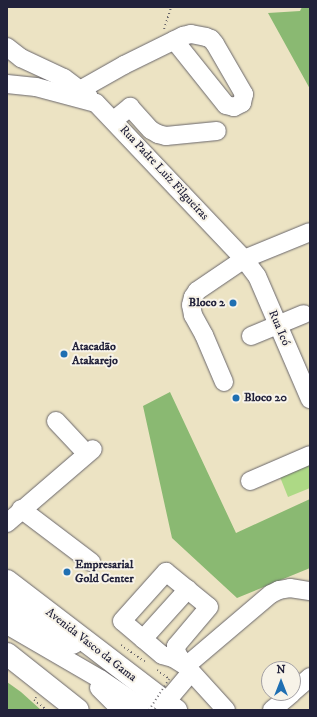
<!DOCTYPE html>
<html>
<head>
<meta charset="utf-8">
<style>
  body { margin:0 }
  #map { position:relative; width:317px; height:717px; overflow:hidden; background:#ece3c3; font-family:"IM FELL DW Pica",serif }
  div>[style] { position:absolute }
  .green>* { inset:0; background:#add985 }
  .forest>* { inset:0; background:#8ab972 }
  .path>* { height:2px; margin-top:-1px; transform-origin:0; background:repeating-linear-gradient(90deg,#69666b 0 1px,transparent 0 4px) }
  .roads { filter:drop-shadow(0 0 1px #69666b) drop-shadow(0 0 1px #69666b) }
  .minor>* { height:18px; margin:-9px; padding:0 9px; transform-origin:9px; border-radius:9px; background:#fff }
  .major>* { height:22px; margin:-11px; padding:0 11px; transform-origin:11px; border-radius:11px; background:#fff }
  .path-bridge>* { height:2px; margin-top:-1px; transform-origin:0; background:repeating-linear-gradient(90deg,#69666b 0 1px,transparent 0 4px) }
  .dots>* { width:11px; height:11px; translate:-50% -50%; box-sizing:border-box; border:2px solid #f7f3e8; border-radius:50% }
  span { translate:-50% -50%; white-space:nowrap; text-align:center; line-height:1.15; -webkit-text-stroke:4px #f7f3e8; paint-order:stroke }
  .street-label { font-size:12px; color:#22223b }
  .poi-label { font-size:12px; color:#22223b; font-weight:700 }
  .right { translate:-100% -50%; text-align:right }
  .left { translate:0 -50%; text-align:left }
  .frame { position:absolute; inset:0; border:8px solid #22223b; pointer-events:none }
  .north { position:absolute; left:261px; top:661px; width:40px; height:40px; box-sizing:border-box; background:#f7f3e8; border:1px solid #a29fa3; border-radius:50%; rotate:0deg; font-size:11px; font-weight:700; line-height:16px; text-align:center; color:#22223b }
  .north::after { content:''; display:block; margin:auto; width:14px; height:18px; background:#1f6fb2; clip-path:polygon(50% 0,100% 100%,50% 72%,0 100%) }
</style>
</head>
<body>
<div id="map">
  <div class="green">
    <i style="clip-path:polygon(310px 458px,310px 488px,288px 497px,278px 472px)"></i>
  </div>
  <div class="forest">
    <i style="clip-path:polygon(302px 7px,310px 7px,310px 89px,268px 13px,300px 11px)"></i>
    <i style="clip-path:polygon(170px 392px,236px 533px,310px 499px,310px 568px,237px 598px,172px 538px,143px 406px)"></i>
    <i style="clip-path:polygon(7px 682px,21px 692px,41px 710px,7px 710px)"></i>
  </div>
  <div class="path">
    <i style="left:164px;top:29px;width:23px;rotate:-72deg"></i>
    <i style="left:121px;top:645px;width:29px;rotate:35deg"></i>
    <i style="left:157px;top:670px;width:14px;rotate:36deg"></i>
    <i style="left:36px;top:697px;width:4px;rotate:124deg"></i>
    <i style="left:34px;top:700px;width:16px;rotate:38deg"></i>
  </div>
  <div class="roads">
    <div class="minor">
      <i style="left:7px;top:47px;width:18px;rotate:38deg"></i>
      <i style="left:21px;top:58px;width:47px;rotate:24.9deg"></i>
      <i style="left:64px;top:78px;width:31px;rotate:37deg"></i>
      <i style="left:7px;top:84px;width:29px;rotate:6deg"></i>
      <i style="left:36px;top:87px;width:62px;rotate:14.9deg"></i>
      <i style="left:96px;top:103px;width:215px;rotate:46.5deg"></i>
      <i style="left:244px;top:259px;width:71px;rotate:-22.2deg"></i>
      <i style="left:71px;top:95px;width:61px;rotate:-29.5deg"></i>
      <i style="left:124px;top:65px;width:66px;rotate:-26.2deg"></i>
      <i style="left:183px;top:36px;width:8px;rotate:-14deg"></i>
      <i style="left:191px;top:34px;width:15px;rotate:11deg"></i>
      <i style="left:206px;top:37px;width:5px;rotate:22deg"></i>
      <i style="left:211px;top:39px;width:6px;rotate:51deg"></i>
      <i style="left:215px;top:44px;width:58px;rotate:59.9deg"></i>
      <i style="left:244px;top:94px;width:9px;rotate:103deg"></i>
      <i style="left:242px;top:103px;width:9px;rotate:153deg"></i>
      <i style="left:234px;top:107px;width:8px;rotate:-166deg"></i>
      <i style="left:226px;top:105px;width:83px;rotate:-128.7deg"></i>
      <i style="left:114px;top:120px;width:21px;rotate:-39deg"></i>
      <i style="left:130px;top:107px;width:31px;rotate:48deg"></i>
      <i style="left:151px;top:130px;width:8px;rotate:30deg"></i>
      <i style="left:158px;top:134px;width:8px;rotate:14deg"></i>
      <i style="left:166px;top:136px;width:51px;rotate:-5.6deg"></i>
      <i style="left:251px;top:336px;width:57px;rotate:-22.5deg"></i>
      <i style="left:224px;top:382px;width:51px;rotate:-113.1deg"></i>
      <i style="left:204px;top:335px;width:23px;rotate:-119deg"></i>
      <i style="left:193px;top:315px;width:10px;rotate:-101deg"></i>
      <i style="left:191px;top:305px;width:8px;rotate:-76deg"></i>
      <i style="left:193px;top:297px;width:7px;rotate:-56deg"></i>
      <i style="left:197px;top:291px;width:57px;rotate:-34.2deg"></i>
      <i style="left:244px;top:259px;width:21px;rotate:53deg"></i>
      <i style="left:257px;top:276px;width:134px;rotate:66.7deg"></i>
      <i style="left:56px;top:421px;width:45px;rotate:46.8deg"></i>
      <i style="left:250px;top:481px;width:65px;rotate:-23.4deg"></i>
      <i style="left:21px;top:509px;width:88px;rotate:37.1deg"></i>
      <i style="left:7px;top:523px;width:113px;rotate:-40.7deg"></i>
      <i style="left:166px;top:572px;width:55px;rotate:39.1deg"></i>
      <i style="left:209px;top:607px;width:51px;rotate:130.2deg"></i>
      <i style="left:176px;top:646px;width:8px;rotate:83deg"></i>
      <i style="left:177px;top:654px;width:15px;rotate:53deg"></i>
      <i style="left:186px;top:666px;width:15px;rotate:-148deg"></i>
      <i style="left:173px;top:658px;width:11px;rotate:-165deg"></i>
      <i style="left:162px;top:655px;width:52px;rotate:-139.6deg"></i>
      <i style="left:122px;top:621px;width:66px;rotate:-48.1deg"></i>
      <i style="left:7px;top:625px;width:108px;rotate:30.1deg"></i>
      <i style="left:100px;top:679px;width:55px;rotate:34deg"></i>
      <i style="left:143px;top:639px;width:67px;rotate:-48deg"></i>
      <i style="left:99px;top:688px;width:31px;rotate:45deg"></i>
      <i style="left:293px;top:692px;width:23px;rotate:-41deg"></i>
      <i style="left:166px;top:702px;width:39px;rotate:-50deg"></i>
      <i style="left:226px;top:710px;width:59px;rotate:-132.3deg"></i>
      <i style="left:186px;top:666px;width:111px;rotate:-40.3deg"></i>
      <i style="left:271px;top:594px;width:9px;rotate:-27deg"></i>
      <i style="left:279px;top:590px;width:11px;rotate:-10deg"></i>
      <i style="left:290px;top:588px;width:20px;rotate:9deg"></i>
      <i style="left:272px;top:710px;width:26px;rotate:-40deg"></i>
    </div>
    <div class="major">
      <i style="left:7px;top:581px;width:213px;rotate:37.4deg"></i>
      <i style="left:7px;top:604px;width:37px;rotate:34deg"></i>
      <i style="left:38px;top:625px;width:39px;rotate:27deg"></i>
      <i style="left:7px;top:654px;width:90px;rotate:38.3deg"></i>
    </div>
  </div>
  <div class="path-bridge">
    <i style="left:149px;top:710px;width:37px;rotate:-57deg"></i>
  </div>
  <div class="dots">
    <i style="left:233px;top:303px;background:#1f6fb2"></i>
    <i style="left:64px;top:354px;background:#1f6fb2"></i>
    <i style="left:236px;top:398px;background:#1f6fb2"></i>
    <i style="left:67px;top:572px;background:#1f6fb2"></i>
  </div>
  <div class="street-label">
    <span style="left:164px;top:173px;rotate:47deg">Rua Padre Luiz Filgueiras</span>
    <span style="left:279px;top:328px;rotate:67deg">Rua Icó</span>
    <span style="left:91px;top:645px;rotate:38deg">Avenida Vasco da Gama</span>
  </div>
  <div class="poi-label">
    <span class="right" style="left:225px;top:303px">Bloco 2</span>
    <span class="left" style="left:72px;top:354px">Atacadão<br>Atakarejo</span>
    <span class="left" style="left:244px;top:398px">Bloco 20</span>
    <span class="left" style="left:75px;top:572px">Empresarial<br>Gold Center</span>
  </div>
  <div class="frame"></div>
  <div class="north">N</div>
</div>
</body>
</html>
